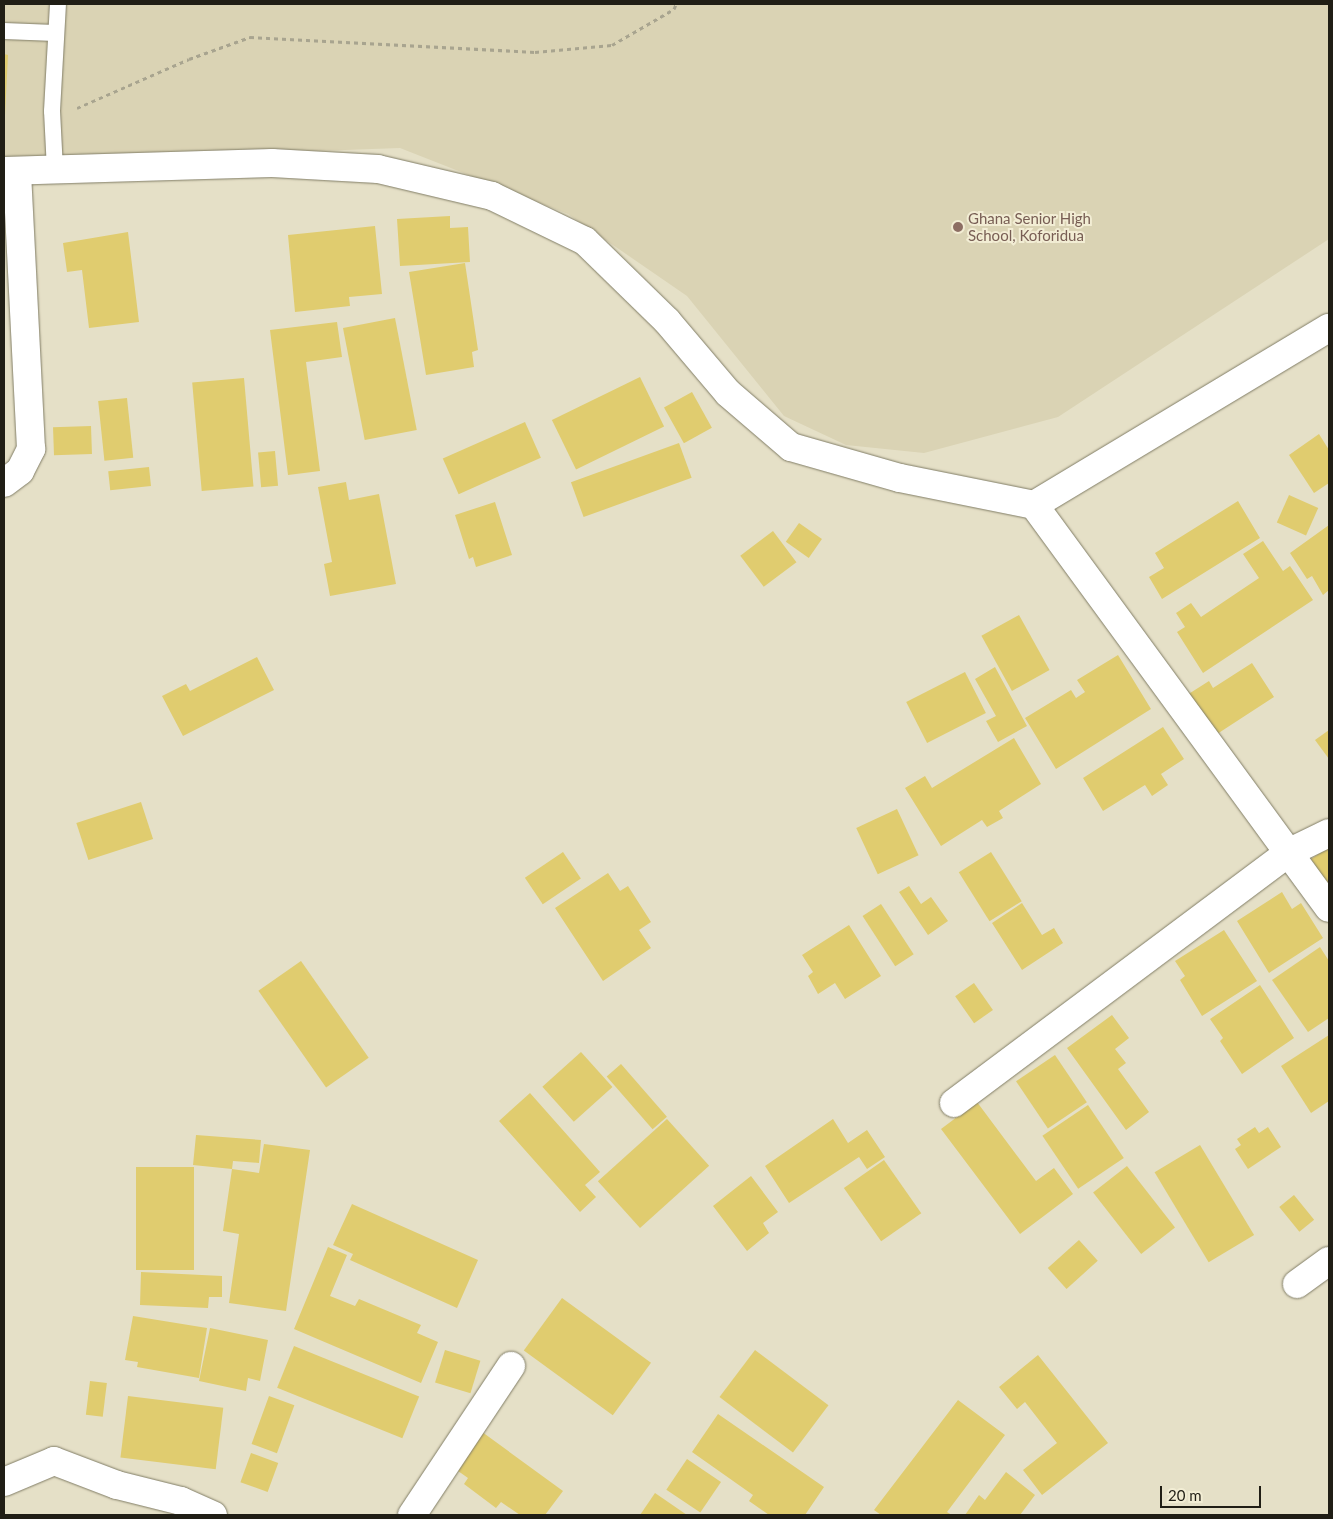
<!DOCTYPE html>
<html>
<head>
<meta charset="utf-8">
<style>
  body { margin:0 }
  #map { position:relative; width:1333px; height:1519px; overflow:hidden; background:#e5e0c7; font-family:Lato,sans-serif }
  div>[style] { position:absolute }
  .built>* { inset:0; background:#dad3b4 }
  .building>* { inset:0; background:#e0cc6f; transform-origin:0 0 }
  .path>* { height:3px; margin-top:-1.5px; transform-origin:0; background:repeating-linear-gradient(90deg,#a8a48f 0 4px,transparent 0 8px) }
  .roads { filter:drop-shadow(0 0 1px #817d66) drop-shadow(0 0 1px #817d66) }
  .service>* { height:16px; margin:-8px; padding:0 8px; transform-origin:8px; border-radius:8px; background:#fff }
  .minor>* { height:28px; margin:-14px; padding:0 14px; transform-origin:14px; border-radius:14px; background:#fff }
  .dots>* { width:14px; height:14px; translate:-50% -50%; box-sizing:border-box; border:2px solid #f2edd4; border-radius:50% }
  span { translate:-50% -50%; white-space:nowrap; text-align:center; line-height:1.15; -webkit-text-stroke:4px #f2edd4; paint-order:stroke }
  .education-label { font-size:15px; color:#785e54 }
  .left { translate:0 -50%; text-align:left }
  .frame { position:absolute; inset:0; border:5px solid #201e15; pointer-events:none }
  .scale { position:absolute; left:1160px; top:1486px; width:101px; height:22px; box-sizing:border-box; border:2px solid #201e15; border-top:0; padding-left:6px; font-size:15px; line-height:18px; white-space:nowrap; color:#201e15; -webkit-text-stroke:4px #f2edd4; paint-order:stroke }
</style>
</head>
<body>
<div id="map">
  <div class="built">
    <i style="clip-path:polygon(4px 4px,1329px 4px,1329px 239px,1058px 417px,924px 453px,846px 445px,784px 416px,687px 296px,568px 214px,400px 148px,4px 162px)"></i>
  </div>
  <div class="building">
    <i style="clip-path:polygon(4px 54px,8px 55px,5px 115px,4px 115px)"></i>
    <i style="clip-path:polygon(450px 216px,450px 228px,468px 227px,470px 262px,400px 266px,397px 219px)"></i>
    <i style="clip-path:polygon(375px 226px,382px 294px,349px 297px,350px 306px,295px 312px,288px 235px)"></i>
    <i style="clip-path:polygon(128px 232px,139px 322px,89px 328px,82px 270px,67px 272px,63px 243px)"></i>
    <i style="clip-path:polygon(465px 263px,478px 350px,472px 352px,474px 367px,426px 375px,409px 272px)"></i>
    <i style="left:395px;top:318px;width:114px;height:53px;rotate:79deg"></i>
    <i style="clip-path:polygon(337px 322px,342px 357px,306px 362px,320px 471px,288px 475px,270px 330px)"></i>
    <i style="left:640px;top:377px;width:55px;height:98px;rotate:64deg"></i>
    <i style="left:244px;top:378px;width:109px;height:52px;rotate:85deg"></i>
    <i style="left:692px;top:392px;width:41px;height:32px;rotate:61deg"></i>
    <i style="left:127px;top:398px;width:60px;height:29px;rotate:84deg"></i>
    <i style="left:525px;top:422px;width:39px;height:90px;rotate:66deg"></i>
    <i style="left:91px;top:426px;width:28px;height:38px;rotate:88deg"></i>
    <i style="clip-path:polygon(1319px 434px,1329px 450px,1329px 483px,1314px 493px,1289px 455px)"></i>
    <i style="left:679px;top:443px;width:37px;height:115px;rotate:70deg"></i>
    <i style="left:275px;top:451px;width:35px;height:17px;rotate:85deg"></i>
    <i style="left:149px;top:467px;width:19px;height:41px;rotate:84deg"></i>
    <i style="clip-path:polygon(346px 482px,349px 500px,379px 494px,396px 584px,330px 596px,324px 564px,332px 562px,318px 487px)"></i>
    <i style="left:1289px;top:495px;width:32px;height:30px;rotate:24deg"></i>
    <i style="clip-path:polygon(1238px 501px,1260px 538px,1162px 599px,1149px 577px,1164px 568px,1155px 553px)"></i>
    <i style="clip-path:polygon(495px 502px,512px 555px,476px 567px,473px 557px,469px 559px,455px 515px)"></i>
    <i style="left:799px;top:523px;width:28px;height:23px;rotate:35deg"></i>
    <i style="clip-path:polygon(1329px 525px,1329px 590px,1323px 595px,1312px 576px,1307px 579px,1290px 553px)"></i>
    <i style="left:773px;top:531px;width:39px;height:41px;rotate:53deg"></i>
    <i style="clip-path:polygon(1263px 541px,1283px 571px,1290px 566px,1313px 600px,1203px 673px,1177px 632px,1185px 627px,1176px 613px,1191px 603px,1201px 617px,1259px 578px,1243px 554px)"></i>
    <i style="left:1019px;top:615px;width:63px;height:43px;rotate:61deg"></i>
    <i style="clip-path:polygon(1118px 655px,1151px 709px,1056px 769px,1025px 718px,1071px 690px,1076px 698px,1085px 692px,1077px 680px)"></i>
    <i style="clip-path:polygon(257px 657px,274px 690px,183px 736px,162px 696px,186px 684px,190px 691px)"></i>
    <i style="clip-path:polygon(1252px 663px,1274px 697px,1214px 736px,1187px 695px,1209px 681px,1213px 688px)"></i>
    <i style="clip-path:polygon(995px 667px,1027px 726px,998px 742px,986px 721px,996px 716px,975px 679px)"></i>
    <i style="left:965px;top:672px;width:46px;height:66px;rotate:63deg"></i>
    <i style="clip-path:polygon(1163px 727px,1184px 759px,1161px 774px,1168px 785px,1152px 796px,1145px 785px,1103px 811px,1083px 778px)"></i>
    <i style="clip-path:polygon(1329px 730px,1329px 759px,1315px 740px)"></i>
    <i style="clip-path:polygon(1014px 738px,1041px 784px,999px 811px,1003px 818px,987px 827px,982px 820px,941px 846px,905px 788px,925px 776px,932px 788px)"></i>
    <i style="left:141px;top:802px;width:39px;height:68px;rotate:72deg"></i>
    <i style="left:897px;top:809px;width:51px;height:45px;rotate:65deg"></i>
    <i style="clip-path:polygon(1329px 847px,1329px 886px,1311px 859px)"></i>
    <i style="left:563px;top:852px;width:32px;height:46px;rotate:56deg"></i>
    <i style="left:991px;top:852px;width:58px;height:38px;rotate:58deg"></i>
    <i style="clip-path:polygon(608px 873px,620px 891px,628px 886px,651px 922px,639px 930px,651px 948px,603px 981px,555px 908px)"></i>
    <i style="clip-path:polygon(909px 886px,921px 904px,931px 897px,948px 921px,928px 935px,899px 892px)"></i>
    <i style="clip-path:polygon(1282px 892px,1292px 909px,1301px 903px,1323px 938px,1269px 973px,1237px 921px)"></i>
    <i style="clip-path:polygon(1022px 903px,1042px 935px,1054px 928px,1063px 943px,1022px 970px,992px 923px)"></i>
    <i style="left:881px;top:904px;width:60px;height:22px;rotate:57deg"></i>
    <i style="clip-path:polygon(849px 925px,881px 976px,845px 999px,835px 983px,818px 994px,808px 976px,813px 972px,802px 955px)"></i>
    <i style="clip-path:polygon(1224px 930px,1257px 981px,1202px 1016px,1180px 980px,1185px 976px,1175px 961px)"></i>
    <i style="clip-path:polygon(1320px 947px,1329px 961px,1329px 1018px,1308px 1032px,1272px 980px)"></i>
    <i style="left:301px;top:961px;width:118px;height:52px;rotate:55deg"></i>
    <i style="left:974px;top:983px;width:33px;height:23px;rotate:55deg"></i>
    <i style="clip-path:polygon(1260px 985px,1294px 1038px,1242px 1074px,1220px 1041px,1223px 1038px,1210px 1019px)"></i>
    <i style="clip-path:polygon(1112px 1015px,1129px 1038px,1115px 1049px,1126px 1063px,1118px 1069px,1149px 1112px,1126px 1130px,1067px 1048px)"></i>
    <i style="clip-path:polygon(1329px 1035px,1329px 1101px,1311px 1113px,1281px 1066px)"></i>
    <i style="left:581px;top:1052px;width:47px;height:52px;rotate:48deg"></i>
    <i style="left:1055px;top:1055px;width:57px;height:47px;rotate:56deg"></i>
    <i style="left:621px;top:1064px;width:70px;height:19px;rotate:49deg"></i>
    <i style="clip-path:polygon(530px 1093px,600px 1172px,585px 1185px,596px 1197px,580px 1212px,499px 1121px)"></i>
    <i style="clip-path:polygon(977px 1102px,1036px 1181px,1054px 1168px,1073px 1194px,1020px 1234px,941px 1129px)"></i>
    <i style="left:1088px;top:1105px;width:64px;height:55px;rotate:56deg"></i>
    <i style="left:667px;top:1119px;width:63px;height:93px;rotate:48deg"></i>
    <i style="clip-path:polygon(833px 1119px,848px 1143px,867px 1130px,885px 1157px,867px 1169px,859px 1157px,789px 1203px,765px 1166px)"></i>
    <i style="clip-path:polygon(1255px 1127px,1259px 1133px,1268px 1127px,1281px 1147px,1248px 1169px,1235px 1149px,1241px 1145px,1237px 1139px)"></i>
    <i style="clip-path:polygon(196px 1135px,261px 1140px,259px 1163px,233px 1161px,232px 1169px,193px 1165px)"></i>
    <i style="clip-path:polygon(264px 1144px,310px 1150px,286px 1311px,229px 1303px,239px 1234px,223px 1231px,232px 1169px,259px 1173px)"></i>
    <i style="left:1200px;top:1145px;width:105px;height:53px;rotate:59deg"></i>
    <i style="left:884px;top:1160px;width:65px;height:49px;rotate:55deg"></i>
    <i style="left:1127px;top:1166px;width:78px;height:43px;rotate:52deg"></i>
    <i style="left:136px;top:1167px;width:58px;height:103px"></i>
    <i style="clip-path:polygon(751px 1176px,778px 1212px,763px 1223px,769px 1233px,747px 1251px,713px 1206px)"></i>
    <i style="left:1294px;top:1195px;width:32px;height:19px;rotate:51deg"></i>
    <i style="clip-path:polygon(352px 1204px,478px 1260px,457px 1308px,350px 1260px,353px 1254px,333px 1245px)"></i>
    <i style="left:1079px;top:1240px;width:28px;height:42px;rotate:48deg"></i>
    <i style="clip-path:polygon(328px 1247px,347px 1255px,330px 1296px,355px 1306px,359px 1299px,421px 1325px,417px 1333px,438px 1342px,421px 1383px,294px 1329px)"></i>
    <i style="clip-path:polygon(141px 1272px,222px 1276px,222px 1297px,209px 1297px,208px 1308px,140px 1305px)"></i>
    <i style="left:562px;top:1298px;width:110px;height:65px;rotate:36deg"></i>
    <i style="clip-path:polygon(133px 1316px,207px 1328px,199px 1378px,137px 1367px,138px 1362px,125px 1360px)"></i>
    <i style="clip-path:polygon(210px 1328px,268px 1340px,260px 1381px,248px 1378px,246px 1391px,199px 1381px)"></i>
    <i style="left:294px;top:1346px;width:135px;height:45px;rotate:22deg"></i>
    <i style="left:445px;top:1350px;width:37px;height:34px;rotate:17deg"></i>
    <i style="left:755px;top:1350px;width:92px;height:59px;rotate:37deg"></i>
    <i style="clip-path:polygon(1038px 1355px,1108px 1443px,1042px 1495px,1023px 1470px,1057px 1443px,1025px 1402px,1017px 1409px,999px 1387px)"></i>
    <i style="left:90px;top:1381px;width:17px;height:34px;rotate:7deg"></i>
    <i style="left:128px;top:1396px;width:96px;height:62px;rotate:7deg"></i>
    <i style="left:269px;top:1396px;width:27px;height:51px;rotate:20deg"></i>
    <i style="clip-path:polygon(958px 1400px,1005px 1435px,947px 1512px,952px 1515px,881px 1515px,874px 1510px)"></i>
    <i style="clip-path:polygon(718px 1414px,824px 1487px,805px 1515px,769px 1515px,749px 1501px,753px 1495px,692px 1452px)"></i>
    <i style="clip-path:polygon(478px 1429px,563px 1491px,545px 1515px,520px 1515px,501px 1502px,496px 1508px,464px 1484px,468px 1478px,451px 1466px)"></i>
    <i style="left:251px;top:1453px;width:29px;height:31px;rotate:20deg"></i>
    <i style="left:687px;top:1459px;width:41px;height:37px;rotate:34deg"></i>
    <i style="clip-path:polygon(1006px 1472px,1035px 1495px,1020px 1515px,965px 1515px,979px 1495px,985px 1500px)"></i>
    <i style="clip-path:polygon(655px 1493px,687px 1515px,640px 1515px)"></i>
  </div>
  <div class="path">
    <i style="left:77px;top:108px;width:122px;rotate:-23.6deg"></i>
    <i style="left:189px;top:59px;width:65px;rotate:-19.8deg"></i>
    <i style="left:250px;top:37px;width:285px;rotate:3deg"></i>
    <i style="left:535px;top:52px;width:77px;rotate:-5.2deg"></i>
    <i style="left:612px;top:45px;width:72px;rotate:-30.1deg"></i>
    <i style="left:674px;top:9px;width:5px;rotate:-68deg"></i>
  </div>
  <div class="roads">
    <div class="service">
      <i style="left:4px;top:31px;width:51px;rotate:2.2deg"></i>
      <i style="left:55px;top:170px;width:59px;rotate:-92.9deg"></i>
      <i style="left:52px;top:111px;width:107px;rotate:-86.8deg"></i>
    </div>
    <div class="minor">
      <i style="left:4px;top:171px;width:268px;rotate:-1.7deg"></i>
      <i style="left:272px;top:163px;width:106px;rotate:3.2deg"></i>
      <i style="left:378px;top:169px;width:117px;rotate:13.3deg"></i>
      <i style="left:492px;top:196px;width:103px;rotate:25.8deg"></i>
      <i style="left:585px;top:241px;width:115px;rotate:44.3deg"></i>
      <i style="left:667px;top:321px;width:94px;rotate:49.7deg"></i>
      <i style="left:728px;top:393px;width:83px;rotate:40.6deg"></i>
      <i style="left:791px;top:447px;width:113px;rotate:15.9deg"></i>
      <i style="left:900px;top:478px;width:137px;rotate:11.4deg"></i>
      <i style="left:1034px;top:505px;width:344px;rotate:-31deg"></i>
      <i style="left:4px;top:483px;width:20px;rotate:-37deg"></i>
      <i style="left:20px;top:471px;width:25px;rotate:-63deg"></i>
      <i style="left:31px;top:449px;width:278px;rotate:-92.9deg"></i>
      <i style="left:1034px;top:505px;width:499px;rotate:53.8deg"></i>
      <i style="left:954px;top:1103px;width:419px;rotate:-36.8deg"></i>
      <i style="left:1290px;top:852px;width:43px;rotate:-26deg"></i>
      <i style="left:1297px;top:1284px;width:39px;rotate:-36deg"></i>
      <i style="left:4px;top:1482px;width:54px;rotate:-22.8deg"></i>
      <i style="left:54px;top:1461px;width:67px;rotate:20.9deg"></i>
      <i style="left:117px;top:1485px;width:66px;rotate:14deg"></i>
      <i style="left:181px;top:1501px;width:35px;rotate:24deg"></i>
      <i style="left:412px;top:1515px;width:179px;rotate:-56.4deg"></i>
    </div>
  </div>
  <div class="dots">
    <i style="left:958px;top:227px;background:#8d6e63"></i>
  </div>
  <div class="education-label">
    <span class="left" style="left:968px;top:227px">Ghana Senior High<br>School, Koforidua</span>
  </div>
  <div class="frame"></div>
  <div class="scale">20 m</div>
</div>
</body>
</html>
